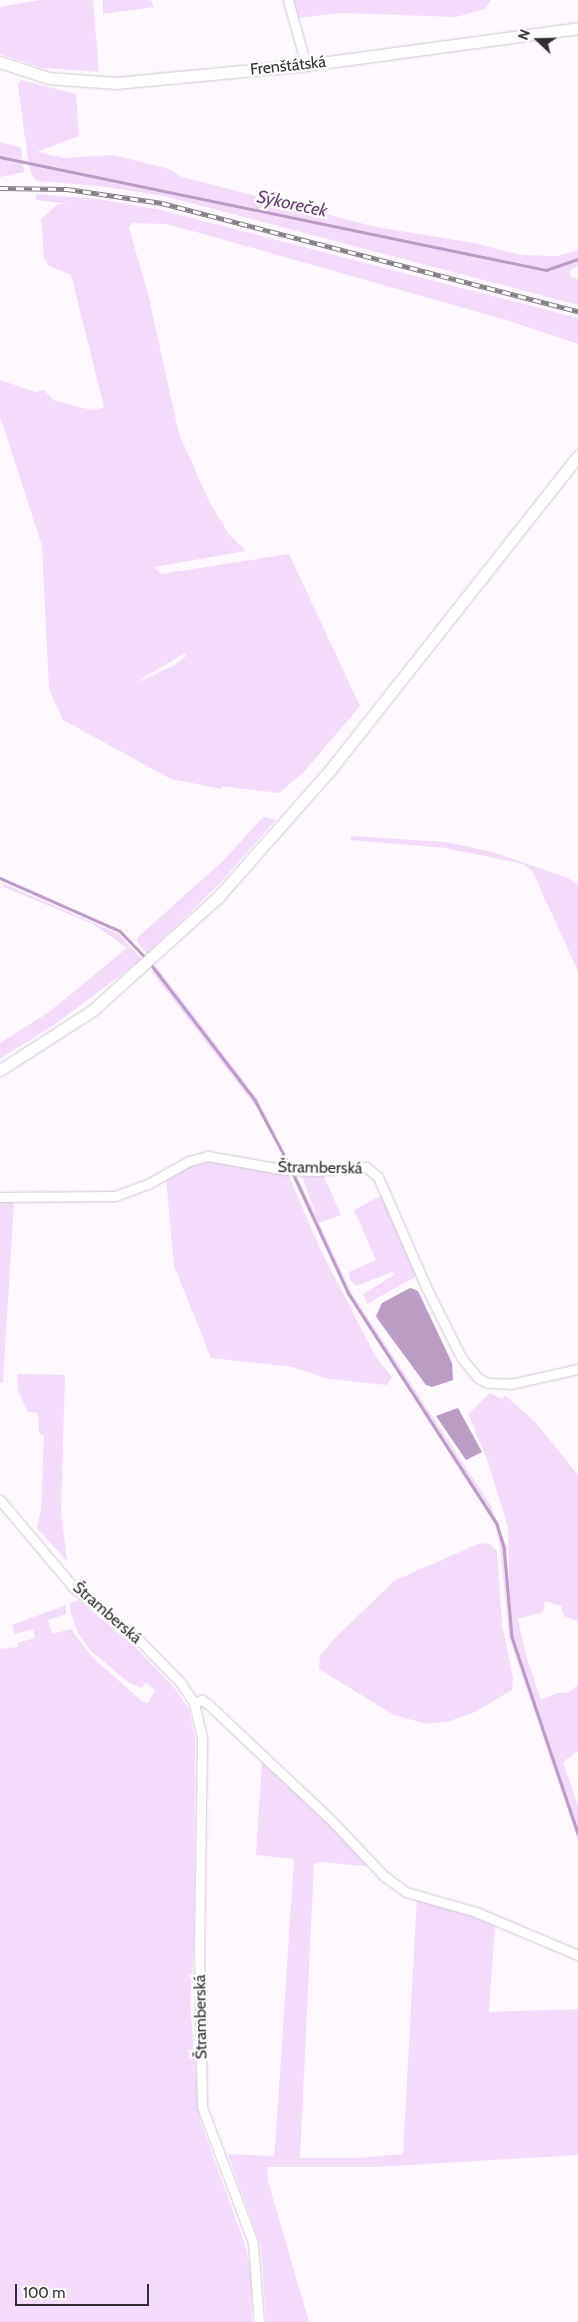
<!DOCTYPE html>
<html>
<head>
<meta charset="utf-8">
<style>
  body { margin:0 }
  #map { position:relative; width:578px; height:2322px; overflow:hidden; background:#fdf9ff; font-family:Cabin,sans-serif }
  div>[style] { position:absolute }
  .green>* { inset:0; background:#f3dcfa }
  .water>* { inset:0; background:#ba9cc4 }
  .stream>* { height:2.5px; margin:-1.25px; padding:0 1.25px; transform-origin:1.25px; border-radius:1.25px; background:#ba9cc4 }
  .roads { filter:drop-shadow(0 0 1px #cecacf) drop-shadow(0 0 1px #cecacf) }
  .minor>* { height:9px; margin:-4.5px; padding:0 4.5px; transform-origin:4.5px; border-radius:4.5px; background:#fff }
  .major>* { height:11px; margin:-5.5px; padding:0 5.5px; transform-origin:5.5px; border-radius:5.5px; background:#fff }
  .rail>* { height:4.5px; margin-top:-2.25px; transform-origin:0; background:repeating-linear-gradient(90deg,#fff 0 8px,#827f83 0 16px); box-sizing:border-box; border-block:1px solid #827f83 }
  span { translate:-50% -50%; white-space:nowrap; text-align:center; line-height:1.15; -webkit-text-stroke:4.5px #fff; paint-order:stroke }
  .street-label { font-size:16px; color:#2f2d2f }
  .water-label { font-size:18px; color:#673f73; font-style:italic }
  .north { position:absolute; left:513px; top:15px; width:50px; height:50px; -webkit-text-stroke:4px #fff; paint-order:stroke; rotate:291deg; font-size:14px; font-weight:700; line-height:20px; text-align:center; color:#2f2d2f }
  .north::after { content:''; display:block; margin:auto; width:18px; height:22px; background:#2f2d2f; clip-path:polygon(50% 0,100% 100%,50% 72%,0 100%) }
  .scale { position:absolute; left:15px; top:2284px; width:134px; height:22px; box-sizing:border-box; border:2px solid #2f2d2f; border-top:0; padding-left:6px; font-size:15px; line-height:18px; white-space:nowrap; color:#2f2d2f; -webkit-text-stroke:4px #fff; paint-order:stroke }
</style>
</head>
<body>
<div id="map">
  <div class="green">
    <i style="clip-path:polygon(40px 0,93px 0,99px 72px,42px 68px,0 54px,0 7px)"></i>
    <i style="clip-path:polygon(103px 0,151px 0,154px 7px,103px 14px)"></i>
    <i style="clip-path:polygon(291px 0,491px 0,485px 9px,456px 17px,341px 13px,298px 18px)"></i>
    <i style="clip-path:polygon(21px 80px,76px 94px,79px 136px,37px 152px,64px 158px,113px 155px,169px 169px,182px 177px,376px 227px,474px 243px,521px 255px,557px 256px,578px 250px,578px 266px,570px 271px,571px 277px,578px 279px,578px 305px,164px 196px,99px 186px,36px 181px,30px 172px,25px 139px,18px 85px)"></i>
    <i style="clip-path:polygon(0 142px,21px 148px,24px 172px,0 177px)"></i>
    <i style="clip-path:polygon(evenodd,36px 194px,98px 199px,161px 210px,578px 318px,578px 344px,506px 320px,200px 233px,166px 224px,132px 223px,129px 228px,149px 298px,179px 434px,209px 501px,228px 533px,246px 551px,154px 567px,161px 574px,289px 554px,360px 706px,303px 773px,279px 793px,222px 786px,222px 789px,171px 779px,63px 720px,49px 689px,42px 546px,0 416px,0 380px,36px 392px,44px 390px,54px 400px,77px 407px,94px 410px,104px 407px,71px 275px,49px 266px,44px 258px,41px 219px,58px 204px,68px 204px,36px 200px,36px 194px,185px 653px,186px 656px,175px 665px,135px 683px,185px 653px)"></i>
    <i style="clip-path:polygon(263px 817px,276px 820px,218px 885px,147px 954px,136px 940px,138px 937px,223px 861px)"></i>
    <i style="clip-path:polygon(351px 836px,446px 842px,493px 852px,568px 878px,578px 885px,578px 971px,532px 871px,523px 864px,445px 848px,351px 840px)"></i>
    <i style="clip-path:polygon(0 882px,119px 934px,142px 959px,57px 1023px,0 1059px,0 1043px,49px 1012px,127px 948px,93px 924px,6px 888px)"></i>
    <i style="clip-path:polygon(156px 966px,257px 1098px,316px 1215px,302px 1176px,323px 1174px,341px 1215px,319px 1223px,351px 1292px,491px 1506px,506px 1545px,509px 1581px,508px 1527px,488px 1462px,468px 1414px,490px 1393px,502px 1399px,505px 1395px,537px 1424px,578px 1475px,578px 1621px,564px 1616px,561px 1606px,545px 1601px,543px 1612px,518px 1619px,526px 1655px,541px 1700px,557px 1693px,567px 1693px,578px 1685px,578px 1751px,563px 1762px,578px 1806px,578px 1840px,509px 1637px,500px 1547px,495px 1525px,347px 1294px,266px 1119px,151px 971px)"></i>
    <i style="clip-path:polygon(210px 1160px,288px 1174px,322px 1253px,376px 1357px,392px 1377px,387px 1385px,328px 1379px,292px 1367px,211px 1358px,174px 1266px,166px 1178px,182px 1168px)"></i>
    <i style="clip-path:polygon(382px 1195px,417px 1276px,367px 1304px,363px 1294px,394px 1275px,392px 1272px,356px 1286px,350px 1280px,349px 1272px,376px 1260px,354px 1210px)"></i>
    <i style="clip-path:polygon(0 1202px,14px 1202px,3px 1383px,0 1383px)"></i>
    <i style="clip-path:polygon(17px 1374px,65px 1375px,61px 1511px,67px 1561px,37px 1528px,41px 1509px,44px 1436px,39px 1432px,38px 1413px,28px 1412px,18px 1391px)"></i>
    <i style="clip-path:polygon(489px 1543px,497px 1551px,502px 1624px,513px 1678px,512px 1690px,475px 1712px,450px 1721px,427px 1724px,394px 1715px,319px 1669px,320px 1656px,335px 1638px,394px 1581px,478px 1544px)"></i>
    <i style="clip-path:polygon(78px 1600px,132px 1644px,173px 1686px,189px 1709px,195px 1738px,194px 1949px,190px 2001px,200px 2120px,245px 2244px,251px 2273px,252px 2322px,0 2322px,0 1649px,18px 1647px,17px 1643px,35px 1638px,33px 1629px,15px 1634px,12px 1625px,66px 1605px,66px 1614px,48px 1620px,52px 1634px,71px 1629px,92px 1657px,144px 1703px,148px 1703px,155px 1690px,146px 1682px,142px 1688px,128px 1682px,91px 1651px,78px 1633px,71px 1614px,70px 1603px)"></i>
    <i style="clip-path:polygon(262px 1762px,375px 1867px,319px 1862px,314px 1865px,300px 2158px,358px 2158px,403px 2154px,417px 1897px,495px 1925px,489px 2012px,578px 2009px,578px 2155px,375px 2167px,267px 2167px,268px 2181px,309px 2322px,266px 2322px,261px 2247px,228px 2154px,274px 2156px,276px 2134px,294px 1859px,256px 1855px)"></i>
  </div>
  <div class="water">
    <i style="clip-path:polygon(410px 1288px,418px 1291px,452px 1363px,453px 1380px,432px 1387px,426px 1385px,379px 1321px,376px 1316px,382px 1303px)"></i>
    <i style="clip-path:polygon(458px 1408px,482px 1452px,466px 1460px,436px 1416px)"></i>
  </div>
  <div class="stream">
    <i style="left:0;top:157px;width:558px;rotate:11.69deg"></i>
    <i style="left:546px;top:270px;width:34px;rotate:-19deg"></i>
    <i style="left:0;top:878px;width:131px;rotate:23.8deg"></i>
    <i style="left:120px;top:931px;width:36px;rotate:46deg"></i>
    <i style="left:150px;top:963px;width:173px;rotate:52.5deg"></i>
    <i style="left:255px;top:1100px;width:77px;rotate:62.1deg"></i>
    <i style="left:293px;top:1173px;width:133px;rotate:65.2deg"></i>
    <i style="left:349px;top:1294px;width:274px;rotate:57.2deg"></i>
    <i style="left:497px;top:1524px;width:24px;rotate:73deg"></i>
    <i style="left:504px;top:1547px;width:90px;rotate:84.9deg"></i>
    <i style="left:512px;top:1637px;width:207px;rotate:71.4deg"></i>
  </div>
  <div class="roads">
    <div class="minor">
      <i style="left:288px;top:0;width:67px;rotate:74.5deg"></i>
      <i style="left:0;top:1197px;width:115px;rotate:-0.5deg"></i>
      <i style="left:115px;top:1196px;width:35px;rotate:-20deg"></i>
      <i style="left:148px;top:1184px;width:47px;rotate:-29.3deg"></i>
      <i style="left:189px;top:1161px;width:20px;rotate:-15deg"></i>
      <i style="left:208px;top:1156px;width:79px;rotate:10.2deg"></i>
      <i style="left:286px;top:1170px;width:30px;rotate:2deg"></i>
      <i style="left:316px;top:1171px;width:50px;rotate:-4.6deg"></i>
      <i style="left:366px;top:1167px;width:16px;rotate:40deg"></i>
      <i style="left:378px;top:1177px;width:122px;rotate:66.4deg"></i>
      <i style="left:427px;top:1289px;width:76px;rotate:63.4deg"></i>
      <i style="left:461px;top:1357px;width:27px;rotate:51deg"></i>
      <i style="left:478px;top:1378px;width:11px;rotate:27deg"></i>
      <i style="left:488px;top:1383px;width:23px;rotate:2deg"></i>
      <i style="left:511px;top:1384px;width:69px;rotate:-12.6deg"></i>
      <i style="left:0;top:1500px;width:116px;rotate:49.9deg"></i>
      <i style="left:75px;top:1589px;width:80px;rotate:38.4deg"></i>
      <i style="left:138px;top:1639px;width:60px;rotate:45.7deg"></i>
      <i style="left:180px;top:1682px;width:25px;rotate:56deg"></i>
      <i style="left:194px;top:1703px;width:35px;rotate:77deg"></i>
      <i style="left:202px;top:1737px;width:215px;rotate:90.8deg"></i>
      <i style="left:199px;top:1952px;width:155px;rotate:88.9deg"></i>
      <i style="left:202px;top:2107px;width:145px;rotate:69.4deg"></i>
      <i style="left:253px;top:2243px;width:79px;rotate:85.7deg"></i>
      <i style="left:194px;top:1703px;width:9px;rotate:-21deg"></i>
      <i style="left:202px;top:1700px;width:7px;rotate:34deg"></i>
      <i style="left:208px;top:1704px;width:169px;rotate:43.3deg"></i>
      <i style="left:331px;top:1820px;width:77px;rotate:46.6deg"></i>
      <i style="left:384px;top:1876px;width:27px;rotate:36deg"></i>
      <i style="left:406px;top:1892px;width:73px;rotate:15.9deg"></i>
      <i style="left:476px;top:1912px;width:111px;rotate:22.9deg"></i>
    </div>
    <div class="major">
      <i style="left:0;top:62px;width:52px;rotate:18.1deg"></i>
      <i style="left:49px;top:78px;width:67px;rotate:4.3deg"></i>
      <i style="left:116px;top:83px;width:191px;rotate:-5.4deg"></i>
      <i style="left:306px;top:65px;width:275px;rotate:-7.7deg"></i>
      <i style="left:0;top:1070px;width:111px;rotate:-32.8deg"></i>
      <i style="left:93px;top:1010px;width:170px;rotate:-42.1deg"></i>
      <i style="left:219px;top:896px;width:168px;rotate:-48.6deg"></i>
      <i style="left:330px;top:770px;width:400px;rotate:-51.7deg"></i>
    </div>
  </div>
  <div class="rail">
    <i style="left:0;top:188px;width:67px;rotate:0.9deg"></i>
    <i style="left:67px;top:189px;width:96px;rotate:8.4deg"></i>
    <i style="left:162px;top:203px;width:430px;rotate:14.6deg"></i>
  </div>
  <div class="street-label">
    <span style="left:288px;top:66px;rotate:-6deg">Frenštátská</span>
    <span style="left:320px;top:1168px;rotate:1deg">Štramberská</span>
    <span style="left:107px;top:1613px;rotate:41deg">Štramberská</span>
    <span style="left:201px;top:2017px;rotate:-91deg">Štramberská</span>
  </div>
  <div class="water-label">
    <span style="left:292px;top:204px;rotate:12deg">Sýkoreček</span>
  </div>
  <div class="north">N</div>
  <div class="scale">100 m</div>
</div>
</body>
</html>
